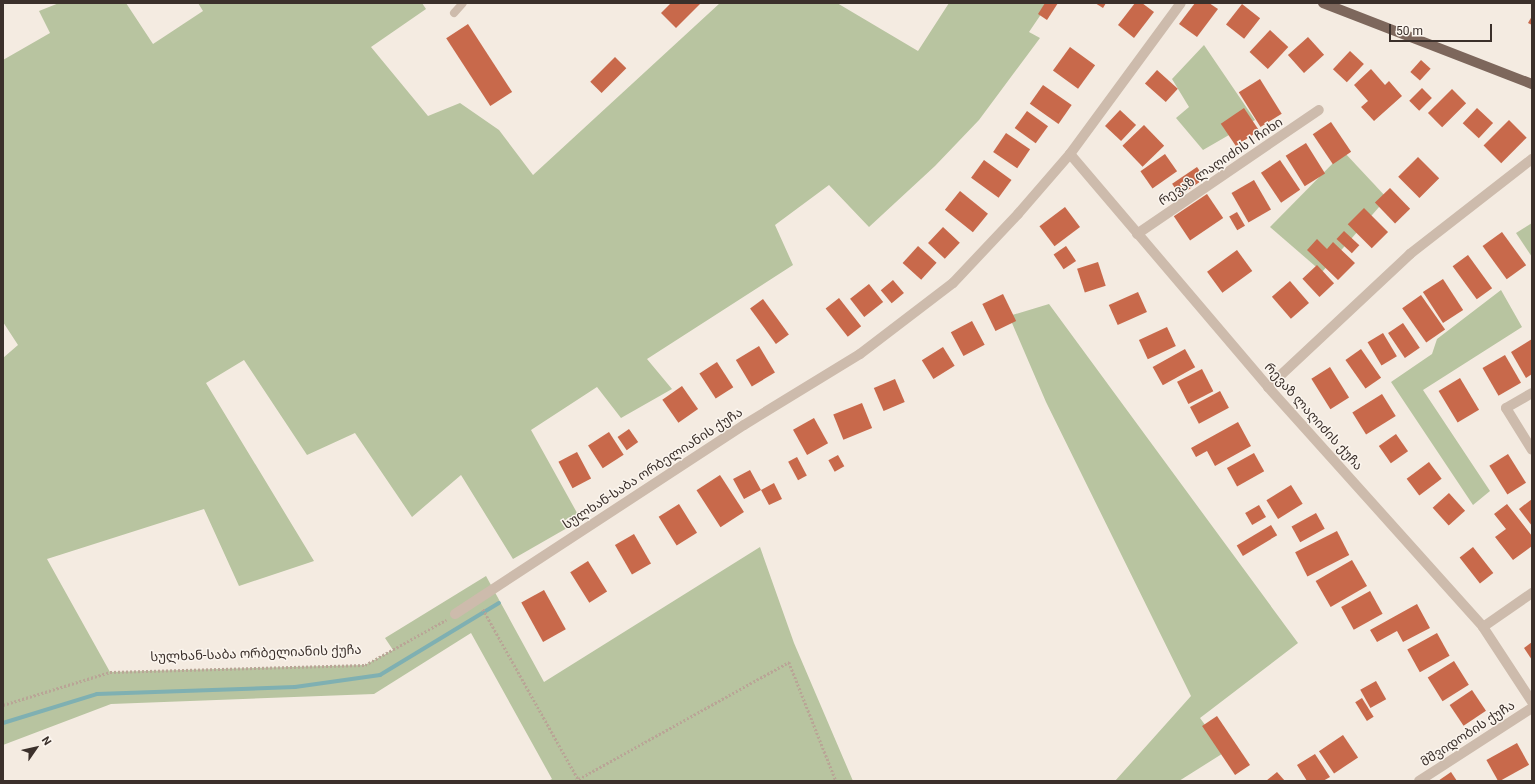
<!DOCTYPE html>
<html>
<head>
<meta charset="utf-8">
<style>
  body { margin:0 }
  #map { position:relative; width:1535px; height:784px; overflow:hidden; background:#f4ebe1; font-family:Roboto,"Noto Sans Georgian",sans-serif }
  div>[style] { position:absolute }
  .green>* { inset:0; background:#b8c4a0 }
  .stream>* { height:4px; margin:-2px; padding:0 2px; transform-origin:2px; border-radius:2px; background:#7fb0b2 }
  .building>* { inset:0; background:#c8694b; transform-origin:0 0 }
  .path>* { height:2.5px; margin-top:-1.25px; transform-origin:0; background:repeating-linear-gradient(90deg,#b9a596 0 2px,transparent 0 4px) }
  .service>* { height:8px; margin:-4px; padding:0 4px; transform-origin:4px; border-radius:4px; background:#cdbbac }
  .minor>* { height:10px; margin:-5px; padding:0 5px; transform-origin:5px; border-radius:5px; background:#cdbbac }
  .primary>* { height:10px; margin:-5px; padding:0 5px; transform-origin:5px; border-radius:5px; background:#7d675c }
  span { translate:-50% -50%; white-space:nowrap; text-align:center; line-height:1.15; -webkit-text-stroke:3px #fbf5ee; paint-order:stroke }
  .street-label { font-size:13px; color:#3b302b }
  .frame { position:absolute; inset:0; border:4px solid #3b302b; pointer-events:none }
  .north { position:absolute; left:16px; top:728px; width:40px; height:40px; -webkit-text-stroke:3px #fbf5ee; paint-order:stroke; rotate:56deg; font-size:11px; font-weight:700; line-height:16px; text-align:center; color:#3b302b }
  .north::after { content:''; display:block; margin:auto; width:14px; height:18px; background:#3b302b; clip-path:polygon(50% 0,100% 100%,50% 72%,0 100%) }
  .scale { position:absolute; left:1389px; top:24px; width:103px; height:18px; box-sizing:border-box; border:2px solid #3b302b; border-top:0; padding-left:5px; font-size:12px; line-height:14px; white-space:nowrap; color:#3b302b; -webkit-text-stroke:3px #fbf5ee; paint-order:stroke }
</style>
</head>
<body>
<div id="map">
  <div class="green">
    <i style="clip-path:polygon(59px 3px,126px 3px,153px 44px,203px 11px,198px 3px,422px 3px,426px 9px,371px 47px,428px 116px,460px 103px,499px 130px,533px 175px,720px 3px,837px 3px,918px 51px,949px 3px,1048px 4px,1029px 32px,1040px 38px,979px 120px,935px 166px,869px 227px,829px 185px,775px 225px,793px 265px,647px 359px,672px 389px,621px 418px,597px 387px,531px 430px,581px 520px,513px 559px,461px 475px,412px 517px,355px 433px,307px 455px,244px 360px,206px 383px,314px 561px,239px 586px,204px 509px,47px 559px,110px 672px,365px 665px,393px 650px,385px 638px,486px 576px,544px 682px,760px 547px,794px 643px,853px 781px,548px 781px,552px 779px,471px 633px,374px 694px,111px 704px,3px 745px,3px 358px,18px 345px,3px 322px,3px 60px,50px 33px,39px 11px)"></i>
    <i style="clip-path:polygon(1204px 45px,1255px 120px,1203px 150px,1176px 118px,1189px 107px,1172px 79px)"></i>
    <i style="clip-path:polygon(1344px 152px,1387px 198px,1322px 272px,1270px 227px)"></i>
    <i style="clip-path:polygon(1532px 223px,1532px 257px,1516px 233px)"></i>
    <i style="clip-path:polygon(1501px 290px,1522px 327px,1423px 390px,1490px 491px,1473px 505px,1391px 382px,1432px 354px,1437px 339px)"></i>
    <i style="clip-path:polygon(1049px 304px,1298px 643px,1200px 718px,1225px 752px,1179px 781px,1115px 781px,1191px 696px,1046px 402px,1009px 316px)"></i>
  </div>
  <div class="stream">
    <i style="left:3px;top:723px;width:98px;rotate:-17.1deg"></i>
    <i style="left:97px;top:694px;width:198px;rotate:-2deg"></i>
    <i style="left:295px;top:687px;width:86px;rotate:-8deg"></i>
    <i style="left:380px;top:675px;width:139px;rotate:-31.2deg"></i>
  </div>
  <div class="building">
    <i style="clip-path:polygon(671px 3px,701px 3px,676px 28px,661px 13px)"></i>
    <i style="clip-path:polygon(1045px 3px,1058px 3px,1047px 20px,1038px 14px)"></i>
    <i style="clip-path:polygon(1095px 3px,1106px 3px,1103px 8px)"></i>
    <i style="clip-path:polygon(1135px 3px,1142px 3px,1154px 12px,1134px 38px,1118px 25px)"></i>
    <i style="clip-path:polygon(1195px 3px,1209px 3px,1218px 9px,1197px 37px,1179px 24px)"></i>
    <i style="left:1242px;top:4px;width:23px;height:26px;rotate:38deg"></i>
    <i style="clip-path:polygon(1532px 16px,1532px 25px,1528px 23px)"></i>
    <i style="left:468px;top:24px;width:81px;height:26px;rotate:57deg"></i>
    <i style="left:1270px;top:30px;width:25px;height:30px;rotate:43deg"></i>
    <i style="left:1308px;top:37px;width:24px;height:27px;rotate:48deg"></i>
    <i style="left:1070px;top:47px;width:31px;height:29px;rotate:36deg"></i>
    <i style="left:1350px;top:51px;width:19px;height:25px;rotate:43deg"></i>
    <i style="left:615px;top:57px;width:16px;height:35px;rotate:45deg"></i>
    <i style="left:1421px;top:60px;width:13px;height:16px;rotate:42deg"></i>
    <i style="clip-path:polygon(1371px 69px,1385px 85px,1389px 81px,1402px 96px,1374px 121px,1361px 107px,1368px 101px,1354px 85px)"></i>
    <i style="left:1157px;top:70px;width:28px;height:18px;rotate:42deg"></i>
    <i style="left:1260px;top:79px;width:41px;height:25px;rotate:58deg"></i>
    <i style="left:1043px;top:85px;width:35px;height:23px;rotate:35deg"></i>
    <i style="left:1422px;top:88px;width:14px;height:18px;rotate:45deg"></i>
    <i style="left:1452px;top:89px;width:20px;height:34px;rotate:45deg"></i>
    <i style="left:1244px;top:108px;width:27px;height:28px;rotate:56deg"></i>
    <i style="left:1477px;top:108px;width:22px;height:21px;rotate:43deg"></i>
    <i style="left:1120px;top:110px;width:22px;height:22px;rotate:43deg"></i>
    <i style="left:1027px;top:111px;width:26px;height:21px;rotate:36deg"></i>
    <i style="left:1509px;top:120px;width:25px;height:36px;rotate:45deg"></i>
    <i style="left:1331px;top:122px;width:36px;height:22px;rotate:56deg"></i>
    <i style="left:1144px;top:125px;width:29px;height:30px;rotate:46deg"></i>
    <i style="left:1006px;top:133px;width:29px;height:23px;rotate:34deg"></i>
    <i style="left:1306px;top:143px;width:36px;height:24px;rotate:58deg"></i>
    <i style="left:1165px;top:154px;width:21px;height:30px;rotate:55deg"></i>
    <i style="left:1418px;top:157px;width:30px;height:28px;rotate:45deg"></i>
    <i style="left:984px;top:160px;width:34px;height:22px;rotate:36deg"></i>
    <i style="left:1280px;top:160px;width:36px;height:23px;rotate:56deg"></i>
    <i style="left:1197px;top:167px;width:14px;height:30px;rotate:56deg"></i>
    <i style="left:1254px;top:180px;width:34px;height:26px;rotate:60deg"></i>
    <i style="left:1390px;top:188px;width:29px;height:21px;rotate:46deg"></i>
    <i style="left:960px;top:191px;width:36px;height:24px;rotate:39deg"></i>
    <i style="left:1207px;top:194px;width:29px;height:40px;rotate:56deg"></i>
    <i style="left:1065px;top:207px;width:25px;height:32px;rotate:53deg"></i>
    <i style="left:1364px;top:208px;width:34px;height:23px;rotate:45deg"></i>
    <i style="left:1237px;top:212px;width:16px;height:9px;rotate:60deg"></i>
    <i style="left:943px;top:227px;width:23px;height:22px;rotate:43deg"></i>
    <i style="left:1344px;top:231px;width:21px;height:11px;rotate:43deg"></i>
    <i style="left:1502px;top:232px;width:41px;height:24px;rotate:54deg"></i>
    <i style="clip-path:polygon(1317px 239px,1327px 249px,1333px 242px,1355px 263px,1338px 280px,1307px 250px)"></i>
    <i style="left:918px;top:246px;width:25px;height:23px;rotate:42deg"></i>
    <i style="left:1066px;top:246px;width:18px;height:15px;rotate:56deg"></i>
    <i style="left:1237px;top:250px;width:26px;height:37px;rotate:54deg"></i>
    <i style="left:1468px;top:255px;width:41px;height:19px;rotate:54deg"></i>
    <i style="left:1098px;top:262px;width:25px;height:22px;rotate:72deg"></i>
    <i style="left:1317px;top:265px;width:25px;height:20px;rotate:47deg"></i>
    <i style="left:1443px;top:279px;width:37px;height:24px;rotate:57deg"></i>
    <i style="left:893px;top:280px;width:17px;height:16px;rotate:50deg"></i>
    <i style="left:1290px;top:281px;width:29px;height:24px;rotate:49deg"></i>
    <i style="left:869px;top:284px;width:23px;height:24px;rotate:52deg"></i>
    <i style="left:1138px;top:292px;width:22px;height:32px;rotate:66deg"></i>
    <i style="left:1003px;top:294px;width:30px;height:23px;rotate:64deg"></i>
    <i style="left:1421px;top:295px;width:42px;height:23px;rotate:55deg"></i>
    <i style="left:839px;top:298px;width:36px;height:17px;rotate:52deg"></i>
    <i style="left:763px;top:299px;width:44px;height:16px;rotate:54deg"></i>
    <i style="left:972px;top:321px;width:27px;height:24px;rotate:62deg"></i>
    <i style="left:1403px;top:323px;width:30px;height:18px;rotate:56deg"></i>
    <i style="left:1167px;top:327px;width:21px;height:31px;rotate:65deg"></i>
    <i style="left:1383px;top:333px;width:27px;height:18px;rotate:59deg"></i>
    <i style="clip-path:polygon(1532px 339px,1532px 374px,1526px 378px,1511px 352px)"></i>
    <i style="left:759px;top:346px;width:31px;height:27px;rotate:59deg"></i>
    <i style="left:943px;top:347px;width:22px;height:25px;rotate:58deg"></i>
    <i style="left:1185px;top:349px;width:21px;height:37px;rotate:61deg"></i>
    <i style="left:1361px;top:349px;width:35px;height:19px;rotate:55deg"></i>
    <i style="left:1505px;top:355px;width:32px;height:26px;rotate:60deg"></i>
    <i style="left:717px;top:362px;width:30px;height:21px;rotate:57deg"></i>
    <i style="left:1330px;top:367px;width:36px;height:22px;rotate:58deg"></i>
    <i style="left:1202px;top:369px;width:25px;height:28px;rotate:63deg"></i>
    <i style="left:1460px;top:378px;width:37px;height:25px;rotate:59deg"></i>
    <i style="left:895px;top:379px;width:25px;height:23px;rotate:67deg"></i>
    <i style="left:682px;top:386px;width:28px;height:24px;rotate:55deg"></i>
    <i style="left:1220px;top:391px;width:19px;height:34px;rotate:62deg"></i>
    <i style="left:1382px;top:394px;width:26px;height:35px;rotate:58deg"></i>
    <i style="left:862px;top:403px;width:27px;height:31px;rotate:68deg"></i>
    <i style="left:814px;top:418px;width:29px;height:24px;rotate:61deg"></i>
    <i style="clip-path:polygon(1238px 422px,1251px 446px,1215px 466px,1207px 451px,1196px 457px,1191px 448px)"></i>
    <i style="left:629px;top:429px;width:16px;height:14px;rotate:55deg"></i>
    <i style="left:609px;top:432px;width:27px;height:25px;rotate:57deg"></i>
    <i style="left:1396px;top:434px;width:21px;height:21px;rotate:55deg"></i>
    <i style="left:577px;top:452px;width:30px;height:21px;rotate:62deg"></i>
    <i style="left:1254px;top:453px;width:21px;height:31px;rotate:61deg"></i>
    <i style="left:1508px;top:454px;width:34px;height:22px;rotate:58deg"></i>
    <i style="left:838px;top:455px;width:13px;height:11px;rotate:61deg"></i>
    <i style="left:797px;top:457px;width:21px;height:10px;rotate:62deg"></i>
    <i style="left:1429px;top:462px;width:21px;height:28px;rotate:53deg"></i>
    <i style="clip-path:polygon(750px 470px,761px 490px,774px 483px,782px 499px,769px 505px,761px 490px,744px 499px,733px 479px)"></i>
    <i style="left:720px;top:475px;width:44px;height:28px;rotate:57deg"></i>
    <i style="left:1291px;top:485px;width:22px;height:29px;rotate:58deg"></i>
    <i style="left:1449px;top:493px;width:24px;height:22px;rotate:48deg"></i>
    <i style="clip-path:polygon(1532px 499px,1532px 526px,1519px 509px)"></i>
    <i style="left:679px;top:504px;width:34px;height:24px;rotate:58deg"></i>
    <i style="clip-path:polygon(1507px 504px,1532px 536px,1532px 546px,1513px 560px,1495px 537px,1506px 529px,1494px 514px)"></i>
    <i style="left:1259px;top:505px;width:14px;height:16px;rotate:60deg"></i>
    <i style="left:1316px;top:513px;width:18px;height:28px;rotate:61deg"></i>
    <i style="left:1271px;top:525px;width:12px;height:40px;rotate:59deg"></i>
    <i style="left:1337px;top:531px;width:27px;height:47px;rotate:63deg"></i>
    <i style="left:634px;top:534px;width:34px;height:22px;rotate:60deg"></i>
    <i style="left:1473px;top:547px;width:33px;height:17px;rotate:52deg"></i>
    <i style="left:1352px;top:560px;width:30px;height:42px;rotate:60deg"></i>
    <i style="left:588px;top:561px;width:36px;height:21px;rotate:58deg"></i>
    <i style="left:544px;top:590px;width:45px;height:26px;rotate:61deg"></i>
    <i style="left:1370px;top:591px;width:26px;height:33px;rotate:61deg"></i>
    <i style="clip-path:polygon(1417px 604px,1430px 628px,1403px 642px,1397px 631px,1377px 642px,1370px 630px)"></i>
    <i style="left:1437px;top:633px;width:26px;height:34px;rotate:61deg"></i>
    <i style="clip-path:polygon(1532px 642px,1532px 660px,1524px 648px)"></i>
    <i style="left:1454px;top:661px;width:28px;height:31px;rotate:58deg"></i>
    <i style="left:1376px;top:681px;width:21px;height:18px;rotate:61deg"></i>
    <i style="left:1472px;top:690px;width:25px;height:27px;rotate:56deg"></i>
    <i style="left:1362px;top:698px;width:22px;height:8px;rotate:58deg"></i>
    <i style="left:1217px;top:716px;width:59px;height:18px;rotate:56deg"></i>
    <i style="left:1343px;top:735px;width:27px;height:29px;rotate:56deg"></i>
    <i style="left:1517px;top:743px;width:25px;height:35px;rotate:61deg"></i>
    <i style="clip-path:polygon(1315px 754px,1330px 777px,1323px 781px,1307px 781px,1297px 765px)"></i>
    <i style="clip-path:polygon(1277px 772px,1285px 781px,1266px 781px)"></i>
    <i style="clip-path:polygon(1451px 772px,1457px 781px,1438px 781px)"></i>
  </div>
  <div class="path">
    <i style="left:483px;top:609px;width:195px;rotate:60.8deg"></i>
    <i style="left:3px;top:705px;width:112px;rotate:-17.1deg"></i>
    <i style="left:110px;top:672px;width:255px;rotate:-1.6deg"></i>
    <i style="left:365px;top:665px;width:93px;rotate:-29.1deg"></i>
    <i style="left:575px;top:781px;width:245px;rotate:-29.1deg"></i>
    <i style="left:789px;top:662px;width:128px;rotate:68.4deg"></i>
  </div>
  <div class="service">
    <i style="left:454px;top:13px;width:13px;rotate:-48deg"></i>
  </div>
  <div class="minor">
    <i style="left:1070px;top:154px;width:306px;rotate:49.6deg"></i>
    <i style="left:1268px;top:387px;width:322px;rotate:48.1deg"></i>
    <i style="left:1483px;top:627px;width:90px;rotate:56.8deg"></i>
    <i style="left:1137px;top:234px;width:220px;rotate:-34.3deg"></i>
    <i style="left:1268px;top:387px;width:195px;rotate:-43.1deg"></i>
    <i style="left:1410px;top:254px;width:155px;rotate:-37.9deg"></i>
    <i style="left:1532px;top:393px;width:30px;rotate:150deg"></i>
    <i style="left:1506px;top:408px;width:49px;rotate:58.2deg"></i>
    <i style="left:455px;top:614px;width:345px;rotate:-33.2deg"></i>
    <i style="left:744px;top:425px;width:136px;rotate:-31.5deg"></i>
    <i style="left:860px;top:354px;width:117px;rotate:-37.4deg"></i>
    <i style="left:953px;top:283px;width:95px;rotate:-46.7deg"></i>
    <i style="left:1018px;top:214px;width:79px;rotate:-49.1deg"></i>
    <i style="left:1070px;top:154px;width:187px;rotate:-53.7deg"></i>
    <i style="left:1483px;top:627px;width:60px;rotate:-34.8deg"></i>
    <i style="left:1419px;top:781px;width:135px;rotate:-32.9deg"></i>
  </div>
  <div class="primary">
    <i style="left:1323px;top:3px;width:224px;rotate:21.2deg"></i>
  </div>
  <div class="street-label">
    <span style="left:1221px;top:162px;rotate:-34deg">რევაზ ლაღიძის I ჩიხი</span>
    <span style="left:1313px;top:417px;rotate:48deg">რევაზ ლაღიძის ქუჩა</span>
    <span style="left:653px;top:469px;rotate:-33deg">სულხან-საბა ორბელიანის ქუჩა</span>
    <span style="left:256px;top:654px;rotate:-2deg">სულხან-საბა ორბელიანის ქუჩა</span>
    <span style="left:1468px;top:734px;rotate:-33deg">მშვიდობის ქუჩა</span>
  </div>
  <div class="frame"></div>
  <div class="north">N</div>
  <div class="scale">50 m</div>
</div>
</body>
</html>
